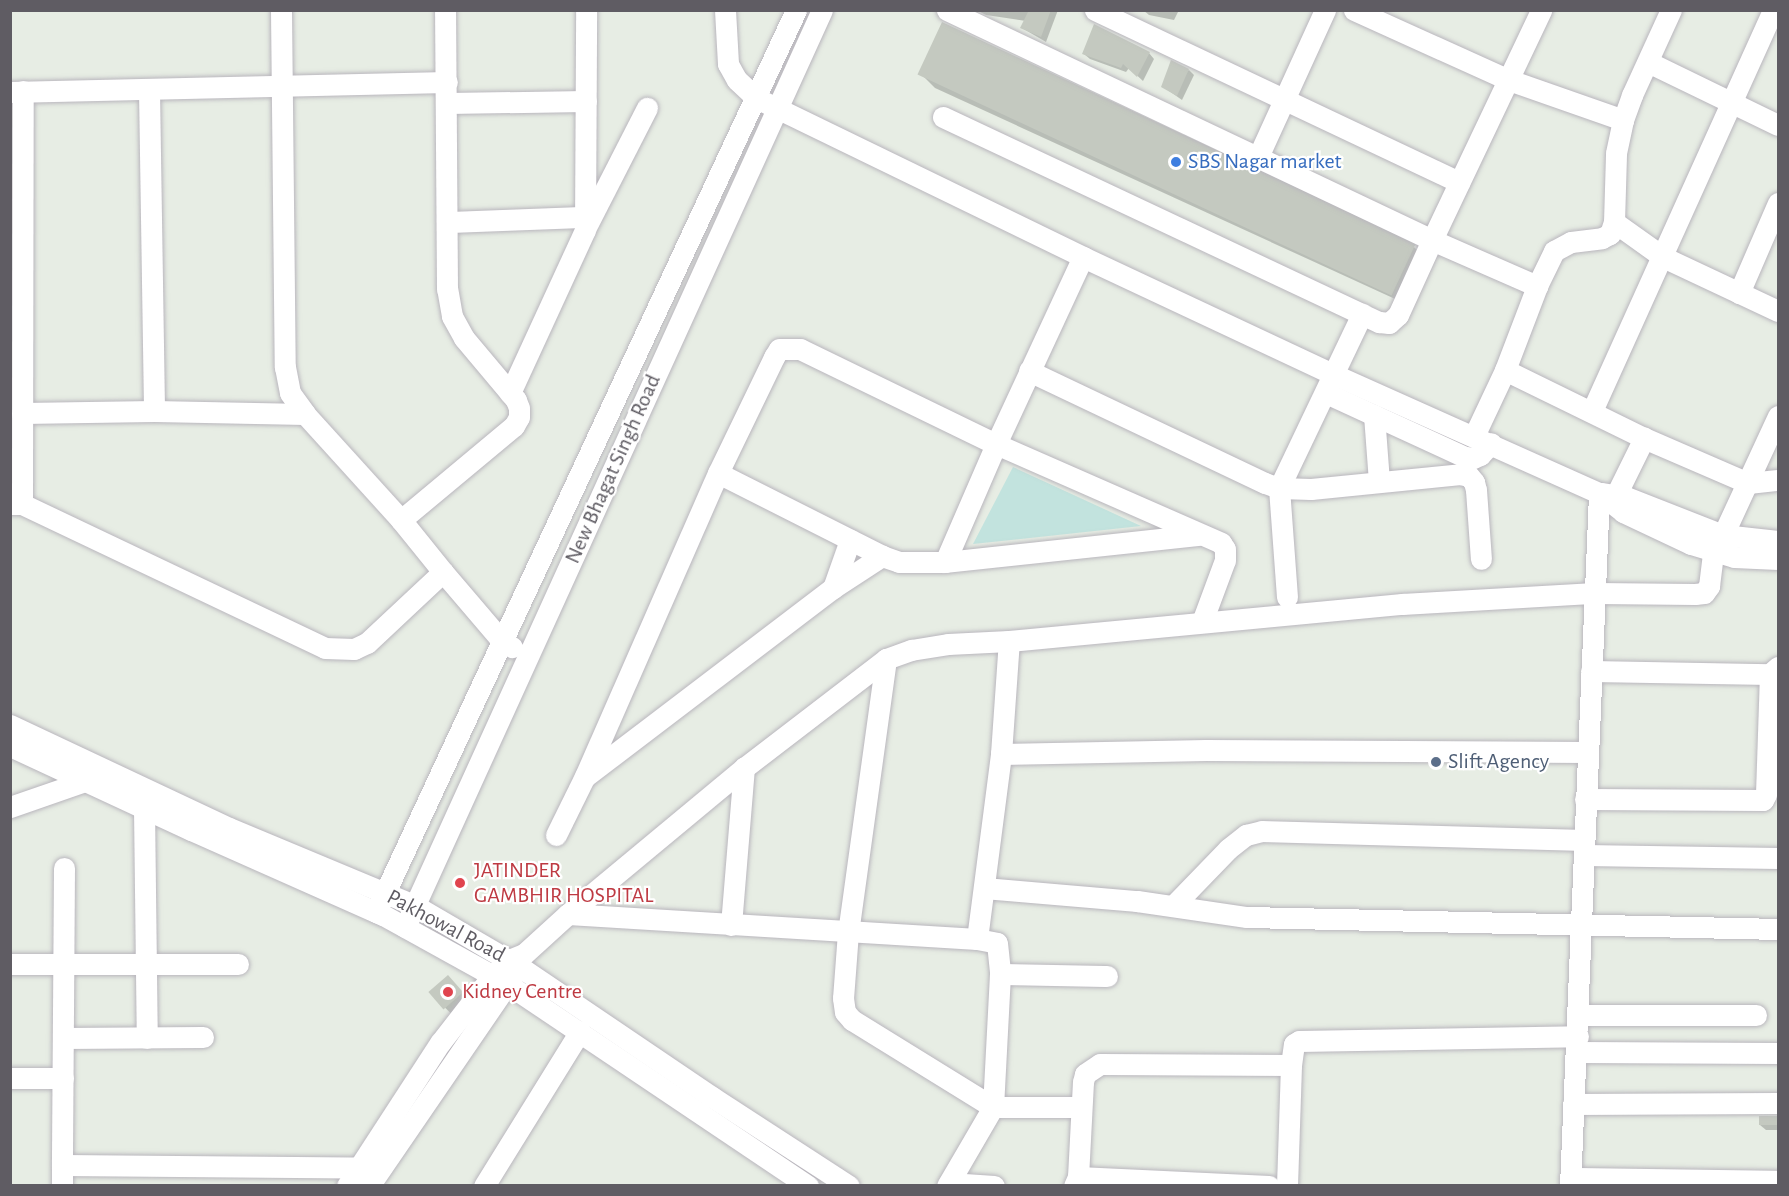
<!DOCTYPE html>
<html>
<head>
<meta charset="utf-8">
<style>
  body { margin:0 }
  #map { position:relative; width:1789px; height:1196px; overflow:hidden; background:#e7ede4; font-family:"Alegreya Sans",sans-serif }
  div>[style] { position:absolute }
  .green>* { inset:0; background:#c2e3de }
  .shadow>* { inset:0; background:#0003; transform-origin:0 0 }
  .building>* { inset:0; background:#c4c9c0; transform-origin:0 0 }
  .roads { filter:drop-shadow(0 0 2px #b9b6bd) drop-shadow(0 0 2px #b9b6bd) }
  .minor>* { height:21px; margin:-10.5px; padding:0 10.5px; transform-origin:10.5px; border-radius:10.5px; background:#fff }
  .dots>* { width:16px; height:16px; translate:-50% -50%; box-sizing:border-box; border:3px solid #fff; border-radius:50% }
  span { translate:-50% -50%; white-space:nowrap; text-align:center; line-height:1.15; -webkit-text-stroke:4.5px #fff; paint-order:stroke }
  .shop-label { font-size:22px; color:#366cbe }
  .left { translate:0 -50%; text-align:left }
  .street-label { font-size:22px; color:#5f5c63 }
  .service-label { font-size:22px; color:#4e5e75 }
  .health-label { font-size:22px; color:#be3a42 }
  .frame { position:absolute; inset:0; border:12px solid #5f5c63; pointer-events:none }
</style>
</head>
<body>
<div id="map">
  <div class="green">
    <i style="clip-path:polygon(1013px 467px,1141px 526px,973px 544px)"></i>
  </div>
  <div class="shadow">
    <i style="clip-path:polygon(976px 10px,1058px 10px,1046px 42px,1022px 28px,1026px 21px,986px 15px)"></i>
    <i style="clip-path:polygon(1143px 10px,1179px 10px,1174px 20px,1149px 15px)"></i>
    <i style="clip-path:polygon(1149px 53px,1154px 59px,1143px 81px,1129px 68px,1126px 72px,1090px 59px,1084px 54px)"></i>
    <i style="clip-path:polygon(1189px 70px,1194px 75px,1182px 100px,1162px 86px)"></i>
    <i style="clip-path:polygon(923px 76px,1414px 247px,1426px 259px,1406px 304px,935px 88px)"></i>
    <i style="left:447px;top:977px;width:30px;height:23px;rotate:45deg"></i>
    <i style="clip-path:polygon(1778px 1117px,1778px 1130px,1766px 1130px,1760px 1125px)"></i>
  </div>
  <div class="building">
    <i style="clip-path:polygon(1029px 10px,1051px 10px,1041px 37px,1020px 28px)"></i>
    <i style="left:942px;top:22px;width:523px;height:58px;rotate:25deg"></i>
    <i style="clip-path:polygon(1094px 24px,1150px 52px,1137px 77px,1123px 64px,1121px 68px,1082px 54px)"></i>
    <i style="clip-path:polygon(1171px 60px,1189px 69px,1177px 96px,1161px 87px)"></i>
    <i style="left:448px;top:975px;width:23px;height:26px;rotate:49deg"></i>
    <i style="left:1759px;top:1116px;width:20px;height:9px"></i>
  </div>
  <div class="roads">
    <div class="minor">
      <i style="left:281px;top:10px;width:357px;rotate:89.4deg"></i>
      <i style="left:285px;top:367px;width:26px;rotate:79deg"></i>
      <i style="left:290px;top:393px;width:26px;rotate:54deg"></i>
      <i style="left:305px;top:414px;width:143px;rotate:47.8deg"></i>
      <i style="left:725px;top:10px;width:54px;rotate:86.8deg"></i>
      <i style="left:728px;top:64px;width:18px;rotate:61deg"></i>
      <i style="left:737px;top:80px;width:26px;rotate:43deg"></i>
      <i style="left:756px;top:98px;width:364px;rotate:25.9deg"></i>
      <i style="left:1083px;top:257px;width:278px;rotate:25.1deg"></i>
      <i style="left:1335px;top:375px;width:289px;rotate:24.1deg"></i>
      <i style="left:1599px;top:493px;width:31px;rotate:38deg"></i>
      <i style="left:1623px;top:512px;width:75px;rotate:25.2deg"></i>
      <i style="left:1691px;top:544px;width:45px;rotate:16.8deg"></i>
      <i style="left:1734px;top:557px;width:44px;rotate:2.6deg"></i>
      <i style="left:947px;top:10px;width:537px;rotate:25.37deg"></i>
      <i style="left:1432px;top:240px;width:255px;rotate:-64.6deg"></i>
      <i style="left:1095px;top:10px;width:403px;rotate:25.3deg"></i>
      <i style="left:1354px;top:10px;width:170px;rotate:24.3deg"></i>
      <i style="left:1509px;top:80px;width:121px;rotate:19.3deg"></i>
      <i style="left:1648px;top:62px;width:144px;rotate:25.9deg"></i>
      <i style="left:149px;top:90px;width:321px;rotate:89.1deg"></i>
      <i style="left:10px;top:92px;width:437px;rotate:-1.3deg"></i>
      <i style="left:447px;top:103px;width:139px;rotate:-0.8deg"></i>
      <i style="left:943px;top:117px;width:482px;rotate:25.2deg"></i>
      <i style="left:1379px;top:322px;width:10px;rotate:6deg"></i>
      <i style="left:1389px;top:323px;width:12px;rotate:-42deg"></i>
      <i style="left:1398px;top:315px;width:82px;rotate:-65.6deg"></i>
      <i style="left:1432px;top:240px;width:115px;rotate:23.7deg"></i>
      <i style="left:1258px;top:157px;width:162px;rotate:-65.5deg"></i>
      <i style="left:447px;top:222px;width:137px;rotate:-2.1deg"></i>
      <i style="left:1614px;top:222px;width:60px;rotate:35.5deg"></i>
      <i style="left:1663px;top:257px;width:127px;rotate:25.2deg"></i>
      <i style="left:586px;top:227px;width:134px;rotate:-62.9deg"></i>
      <i style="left:1739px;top:293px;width:98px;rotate:-66.6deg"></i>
      <i style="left:1505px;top:370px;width:155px;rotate:26.1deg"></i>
      <i style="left:1644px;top:438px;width:113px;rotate:23.4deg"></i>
      <i style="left:1748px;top:483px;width:30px;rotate:-6deg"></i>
      <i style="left:1029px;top:371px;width:261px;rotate:25.4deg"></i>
      <i style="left:1265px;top:483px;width:15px;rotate:20deg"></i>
      <i style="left:1279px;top:488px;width:32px;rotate:2deg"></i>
      <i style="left:1311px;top:489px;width:150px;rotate:-5.7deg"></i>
      <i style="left:1460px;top:474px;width:9px;rotate:13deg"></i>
      <i style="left:1469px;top:476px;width:8px;rotate:50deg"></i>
      <i style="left:1474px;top:482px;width:8px;rotate:76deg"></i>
      <i style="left:1476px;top:490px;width:69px;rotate:85.9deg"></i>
      <i style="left:510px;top:393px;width:179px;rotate:-65.3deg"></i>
      <i style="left:585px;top:230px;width:220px;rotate:-89.7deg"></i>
      <i style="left:1326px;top:393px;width:153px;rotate:24.7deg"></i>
      <i style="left:1465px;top:457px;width:8px;rotate:7deg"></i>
      <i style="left:1473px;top:458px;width:8px;rotate:-23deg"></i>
      <i style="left:1480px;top:455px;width:16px;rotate:-47deg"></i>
      <i style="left:1592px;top:411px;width:440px;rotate:-65.7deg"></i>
      <i style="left:22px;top:413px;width:132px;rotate:-0.9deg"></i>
      <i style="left:154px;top:411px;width:151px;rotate:1.1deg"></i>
      <i style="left:1374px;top:415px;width:67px;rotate:85.7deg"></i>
      <i style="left:1474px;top:436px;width:73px;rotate:-64.8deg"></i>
      <i style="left:1505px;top:370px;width:90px;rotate:-69.1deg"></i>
      <i style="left:1537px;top:286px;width:39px;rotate:-64deg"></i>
      <i style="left:1554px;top:251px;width:19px;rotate:-28deg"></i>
      <i style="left:1571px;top:242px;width:31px;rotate:-7deg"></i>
      <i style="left:1602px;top:238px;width:9px;rotate:-27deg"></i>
      <i style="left:1610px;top:234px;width:13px;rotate:-72deg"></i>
      <i style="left:1614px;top:222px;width:69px;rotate:-88.3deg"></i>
      <i style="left:1616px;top:153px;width:34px;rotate:-78deg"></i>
      <i style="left:1623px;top:120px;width:27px;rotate:-70deg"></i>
      <i style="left:1632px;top:95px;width:94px;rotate:-65.4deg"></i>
      <i style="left:718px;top:473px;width:129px;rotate:-64.2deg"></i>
      <i style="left:774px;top:357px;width:9px;rotate:-58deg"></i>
      <i style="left:779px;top:349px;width:21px"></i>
      <i style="left:800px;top:349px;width:218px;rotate:25.9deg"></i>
      <i style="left:996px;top:444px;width:246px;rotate:23.7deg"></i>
      <i style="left:1221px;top:543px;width:7px;rotate:56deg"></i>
      <i style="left:1225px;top:549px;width:11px;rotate:90deg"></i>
      <i style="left:1225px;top:560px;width:66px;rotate:110.4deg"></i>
      <i style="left:1602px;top:493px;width:24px;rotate:9deg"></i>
      <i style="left:1626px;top:497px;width:104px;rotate:21.4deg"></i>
      <i style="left:1723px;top:535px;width:55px;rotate:6.2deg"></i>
      <i style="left:1616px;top:495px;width:64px;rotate:-63.8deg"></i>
      <i style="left:10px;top:504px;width:12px"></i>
      <i style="left:22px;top:504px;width:335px;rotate:25.4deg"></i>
      <i style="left:325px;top:648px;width:29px;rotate:2deg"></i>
      <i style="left:354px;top:649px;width:14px;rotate:-25deg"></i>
      <i style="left:367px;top:643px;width:104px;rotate:-43.1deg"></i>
      <i style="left:443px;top:572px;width:67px;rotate:-128.9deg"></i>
      <i style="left:401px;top:520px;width:147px;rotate:-39.8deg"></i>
      <i style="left:514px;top:426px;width:10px;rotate:-61deg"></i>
      <i style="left:519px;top:417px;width:9px;rotate:-90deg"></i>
      <i style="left:519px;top:408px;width:9px;rotate:-111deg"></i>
      <i style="left:516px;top:400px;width:81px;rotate:-130deg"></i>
      <i style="left:464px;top:338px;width:25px;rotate:-119deg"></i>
      <i style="left:452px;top:316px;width:27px;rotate:-100deg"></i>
      <i style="left:447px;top:289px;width:279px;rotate:-90.4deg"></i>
      <i style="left:22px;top:504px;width:413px;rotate:-89.9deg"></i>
      <i style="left:1723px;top:535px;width:131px;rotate:-65.2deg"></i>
      <i style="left:945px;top:562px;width:255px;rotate:-6.1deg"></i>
      <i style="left:443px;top:572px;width:91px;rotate:49.5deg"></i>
      <i style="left:502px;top:641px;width:12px;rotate:31deg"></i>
      <i style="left:833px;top:588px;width:51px;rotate:-70.5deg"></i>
      <i style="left:1287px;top:597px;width:109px;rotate:-94.2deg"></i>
      <i style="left:1279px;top:488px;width:193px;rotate:-64.5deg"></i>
      <i style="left:886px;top:659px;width:276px;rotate:97.9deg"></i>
      <i style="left:848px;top:932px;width:66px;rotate:94.3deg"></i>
      <i style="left:843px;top:998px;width:14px;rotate:82deg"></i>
      <i style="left:845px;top:1012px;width:11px;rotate:49deg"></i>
      <i style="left:852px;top:1020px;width:166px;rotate:31.7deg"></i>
      <i style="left:993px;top:1107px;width:88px"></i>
      <i style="left:1591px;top:671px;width:179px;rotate:1deg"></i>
      <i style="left:1770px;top:674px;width:11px;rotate:-41deg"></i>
      <i style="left:10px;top:725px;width:242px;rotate:25.2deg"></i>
      <i style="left:229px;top:828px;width:200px;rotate:22.6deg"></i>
      <i style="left:414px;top:905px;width:123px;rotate:30.3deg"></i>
      <i style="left:520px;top:967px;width:232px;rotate:34.1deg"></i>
      <i style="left:712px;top:1097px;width:163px;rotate:33deg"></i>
      <i style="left:10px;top:746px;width:200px;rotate:24.9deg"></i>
      <i style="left:191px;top:830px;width:210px;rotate:23.9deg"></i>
      <i style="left:383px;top:915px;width:141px;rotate:28.9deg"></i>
      <i style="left:506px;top:983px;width:364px;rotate:33.9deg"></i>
      <i style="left:1001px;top:754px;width:205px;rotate:-1.1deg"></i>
      <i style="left:1206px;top:750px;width:381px;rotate:0.3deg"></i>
      <i style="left:586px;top:776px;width:310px;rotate:-37.3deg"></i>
      <i style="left:833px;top:588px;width:59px;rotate:-33.1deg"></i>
      <i style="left:1585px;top:799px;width:178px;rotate:0.3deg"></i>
      <i style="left:1763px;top:800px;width:7px;rotate:-63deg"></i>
      <i style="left:1766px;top:794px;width:120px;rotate:-88.1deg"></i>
      <i style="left:10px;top:807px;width:79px;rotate:-19.1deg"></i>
      <i style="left:144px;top:808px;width:230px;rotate:89.3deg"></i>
      <i style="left:556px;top:835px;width:66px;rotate:-63.8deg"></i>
      <i style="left:585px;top:776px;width:331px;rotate:-66.3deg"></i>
      <i style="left:718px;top:473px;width:184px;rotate:26.8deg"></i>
      <i style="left:882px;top:556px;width:18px;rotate:19deg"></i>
      <i style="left:899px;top:562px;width:46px"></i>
      <i style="left:945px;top:562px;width:129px;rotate:-66.6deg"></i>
      <i style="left:996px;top:444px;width:206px;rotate:-65.1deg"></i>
      <i style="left:1584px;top:855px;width:194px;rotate:0.9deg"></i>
      <i style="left:64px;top:868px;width:297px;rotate:90.4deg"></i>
      <i style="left:62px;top:1165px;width:319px;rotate:0.5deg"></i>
      <i style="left:984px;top:888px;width:154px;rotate:4.9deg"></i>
      <i style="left:1137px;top:901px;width:111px;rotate:8.3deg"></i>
      <i style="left:1247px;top:917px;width:531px;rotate:1.29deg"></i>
      <i style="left:1173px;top:906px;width:79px;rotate:-46deg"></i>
      <i style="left:1228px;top:849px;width:23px;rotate:-38deg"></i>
      <i style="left:1246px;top:835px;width:16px;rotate:-14deg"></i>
      <i style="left:1262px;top:831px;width:321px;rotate:1.6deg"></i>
      <i style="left:376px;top:912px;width:995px;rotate:-65.03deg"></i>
      <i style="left:568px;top:914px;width:410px;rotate:3.5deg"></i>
      <i style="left:977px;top:939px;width:20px;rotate:11deg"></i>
      <i style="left:997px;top:943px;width:31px;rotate:84deg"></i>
      <i style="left:1000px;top:974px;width:133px;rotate:93deg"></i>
      <i style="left:993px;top:1107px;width:91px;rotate:120.2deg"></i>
      <i style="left:731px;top:925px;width:158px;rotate:-85.3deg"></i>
      <i style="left:405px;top:927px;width:1007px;rotate:-65.55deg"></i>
      <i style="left:977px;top:939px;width:187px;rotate:-82.6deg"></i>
      <i style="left:1001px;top:754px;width:113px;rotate:-86deg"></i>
      <i style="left:1009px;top:641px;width:395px;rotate:-5.4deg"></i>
      <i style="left:1402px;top:604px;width:193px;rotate:-3.3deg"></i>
      <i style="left:1595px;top:593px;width:100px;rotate:0.6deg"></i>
      <i style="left:1695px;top:594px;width:9px;rotate:-6deg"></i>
      <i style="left:1704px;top:593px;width:9px;rotate:-54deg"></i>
      <i style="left:1709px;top:586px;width:34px;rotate:-83deg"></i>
      <i style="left:10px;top:964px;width:228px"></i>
      <i style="left:1000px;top:974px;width:107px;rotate:1.1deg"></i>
      <i style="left:1578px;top:1015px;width:178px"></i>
      <i style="left:63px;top:1038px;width:140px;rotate:-0.4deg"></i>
      <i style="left:1577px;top:1052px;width:201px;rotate:0.3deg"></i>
      <i style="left:10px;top:1078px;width:53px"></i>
      <i style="left:1573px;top:1104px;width:205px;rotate:-0.3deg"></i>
      <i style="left:1078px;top:1177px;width:95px;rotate:-87deg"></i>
      <i style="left:1083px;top:1082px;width:8px;rotate:-76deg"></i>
      <i style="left:1085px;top:1074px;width:18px;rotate:-34deg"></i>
      <i style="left:1100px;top:1064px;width:191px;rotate:0.3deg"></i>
      <i style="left:1291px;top:1065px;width:21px;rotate:-82deg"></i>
      <i style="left:1294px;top:1044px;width:6px;rotate:-31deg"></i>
      <i style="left:1299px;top:1041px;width:279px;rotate:-1deg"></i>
      <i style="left:1570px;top:1178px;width:208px;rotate:0.8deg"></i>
      <i style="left:949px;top:1183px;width:45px;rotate:3.8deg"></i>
      <i style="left:62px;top:1186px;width:21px;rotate:-90deg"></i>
      <i style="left:347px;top:1186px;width:171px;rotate:-57deg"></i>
      <i style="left:440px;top:1043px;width:85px;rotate:-52.2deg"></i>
      <i style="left:492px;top:976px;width:23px;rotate:-43deg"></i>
      <i style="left:509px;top:960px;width:16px;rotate:-22deg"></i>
      <i style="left:524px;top:954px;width:59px;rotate:-42.3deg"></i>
      <i style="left:568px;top:914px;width:229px;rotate:-39.7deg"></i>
      <i style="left:744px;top:768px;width:179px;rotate:-37.5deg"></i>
      <i style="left:886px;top:659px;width:27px;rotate:-20deg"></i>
      <i style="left:911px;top:650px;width:37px;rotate:-9deg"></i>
      <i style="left:948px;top:644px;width:61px;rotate:-2.8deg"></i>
      <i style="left:369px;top:1186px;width:258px;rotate:-55.6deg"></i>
      <i style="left:484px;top:1186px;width:182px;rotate:-58.2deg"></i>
      <i style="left:1074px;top:1186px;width:10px;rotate:-66deg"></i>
      <i style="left:1078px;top:1177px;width:191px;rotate:2.7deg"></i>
      <i style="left:1287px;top:1186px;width:121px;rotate:-88.1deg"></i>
      <i style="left:1570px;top:1186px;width:694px;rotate:-87.6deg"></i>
    </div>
  </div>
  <div class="dots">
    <i style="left:1176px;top:162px;background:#3f7fe0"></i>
    <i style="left:1436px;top:762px;background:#5c6f8a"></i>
    <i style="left:460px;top:883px;background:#e0444e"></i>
    <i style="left:448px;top:992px;background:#e0444e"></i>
  </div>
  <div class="shop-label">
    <span class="left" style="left:1188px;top:162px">SBS Nagar market</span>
  </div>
  <div class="street-label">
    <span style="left:613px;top:469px;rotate:-66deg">New Bhagat Singh Road</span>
    <span style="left:446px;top:926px;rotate:28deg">Pakhowal Road</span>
  </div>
  <div class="service-label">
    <span class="left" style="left:1448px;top:762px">Slift Agency</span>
  </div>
  <div class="health-label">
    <span class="left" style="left:474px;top:883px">JATINDER<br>GAMBHIR HOSPITAL</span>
    <span class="left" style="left:462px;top:992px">Kidney Centre</span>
  </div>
  <div class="frame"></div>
</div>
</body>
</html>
